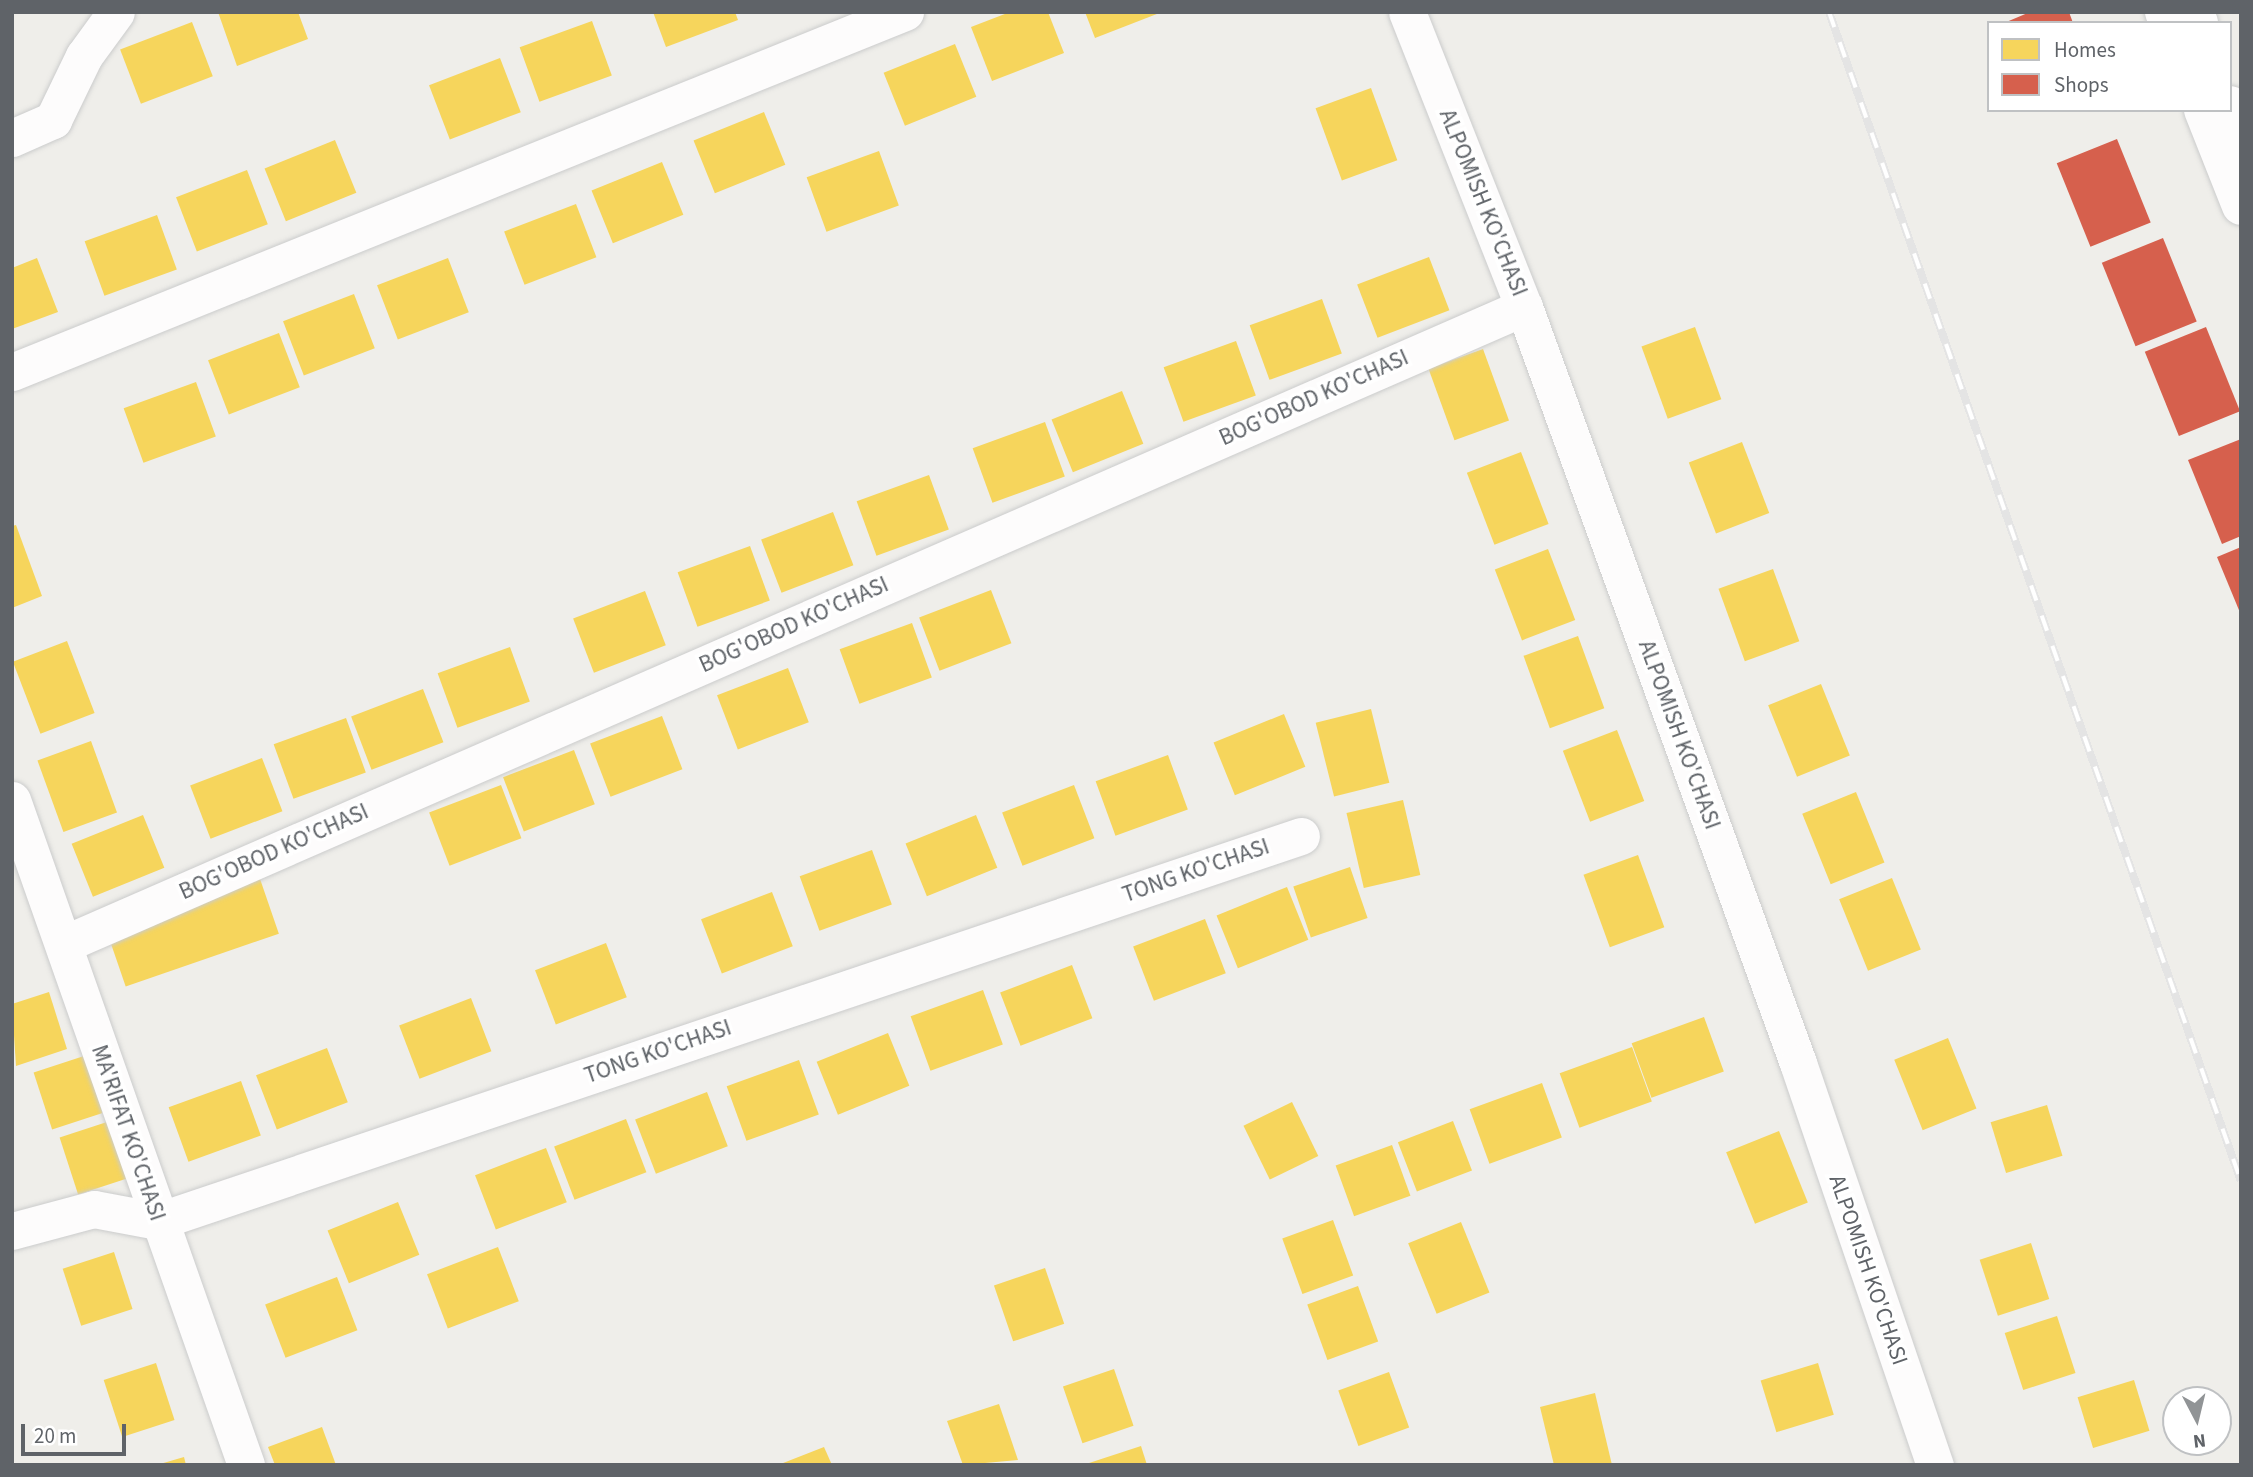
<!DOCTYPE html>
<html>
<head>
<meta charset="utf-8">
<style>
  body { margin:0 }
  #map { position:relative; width:2253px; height:1477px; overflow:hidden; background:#efeeea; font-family:"Source Sans 3",sans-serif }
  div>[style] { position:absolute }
  .homes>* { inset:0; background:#f6d55c; transform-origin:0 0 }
  .shops>* { inset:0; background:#d6604d; transform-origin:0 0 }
  .roads { filter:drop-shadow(0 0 2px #cbcccc) drop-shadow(0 0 2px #cbcccc) }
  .minor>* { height:37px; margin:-18.5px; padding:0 18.5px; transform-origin:18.5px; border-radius:18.5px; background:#fdfcfc }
  .secondary>* { height:38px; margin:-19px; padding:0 19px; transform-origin:19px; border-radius:19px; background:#fdfcfc }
  .rail>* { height:8px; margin-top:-4px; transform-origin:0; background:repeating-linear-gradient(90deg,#fff 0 16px,#e4e4e4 0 32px); box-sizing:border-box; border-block:2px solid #e4e4e4 }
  span { translate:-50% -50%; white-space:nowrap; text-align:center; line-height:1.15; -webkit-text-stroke:7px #fff; paint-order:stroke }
  .street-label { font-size:23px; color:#5f6368 }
  .frame { position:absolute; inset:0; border:14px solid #5f6368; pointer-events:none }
  .legend { position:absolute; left:1987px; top:21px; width:245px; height:91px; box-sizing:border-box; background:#fff; border:2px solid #bfc1c3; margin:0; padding:9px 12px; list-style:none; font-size:21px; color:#5f6368 }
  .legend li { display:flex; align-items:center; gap:14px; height:35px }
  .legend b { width:35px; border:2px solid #bfc1c3 }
  .north { position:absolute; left:2162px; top:1386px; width:70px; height:70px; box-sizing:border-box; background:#fff; border:2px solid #bfc1c3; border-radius:50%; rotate:173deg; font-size:19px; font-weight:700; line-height:28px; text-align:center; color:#5f6368 }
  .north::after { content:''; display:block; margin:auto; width:24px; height:32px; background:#919496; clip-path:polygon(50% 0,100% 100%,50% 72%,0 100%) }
  .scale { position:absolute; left:21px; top:1424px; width:105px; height:32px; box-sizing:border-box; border:4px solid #5f6368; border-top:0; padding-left:9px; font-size:21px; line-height:24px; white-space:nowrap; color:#5f6368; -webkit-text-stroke:5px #fff; paint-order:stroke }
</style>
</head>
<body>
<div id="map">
  <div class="homes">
    <i style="clip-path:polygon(218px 12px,298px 12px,308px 39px,237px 66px)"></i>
    <i style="clip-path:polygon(653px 12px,735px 12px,738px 20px,666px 47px)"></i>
    <i style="clip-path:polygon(1010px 12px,1048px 12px,1064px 53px,992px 81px,971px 27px)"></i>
    <i style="clip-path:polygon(1085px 12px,1162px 12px,1095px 38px)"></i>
    <i style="left:592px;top:21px;width:58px;height:77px;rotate:70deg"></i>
    <i style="left:192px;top:22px;width:58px;height:77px;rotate:69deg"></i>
    <i style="left:955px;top:44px;width:57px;height:77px;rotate:68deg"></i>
    <i style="left:500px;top:58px;width:58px;height:76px;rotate:69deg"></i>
    <i style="left:1371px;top:88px;width:77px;height:59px;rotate:70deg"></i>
    <i style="left:764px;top:112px;width:57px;height:76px;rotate:68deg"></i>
    <i style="left:335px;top:140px;width:57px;height:76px;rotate:68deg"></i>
    <i style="left:879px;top:151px;width:58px;height:77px;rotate:70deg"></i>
    <i style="left:662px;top:162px;width:57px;height:76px;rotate:68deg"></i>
    <i style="left:247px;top:170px;width:58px;height:76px;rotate:69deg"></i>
    <i style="left:576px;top:204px;width:57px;height:77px;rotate:69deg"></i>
    <i style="left:157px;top:215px;width:58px;height:77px;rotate:70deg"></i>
    <i style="left:1429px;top:257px;width:57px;height:77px;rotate:69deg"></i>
    <i style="clip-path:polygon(37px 258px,58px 312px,12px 329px,12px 268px)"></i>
    <i style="left:448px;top:258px;width:58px;height:76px;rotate:69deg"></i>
    <i style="left:354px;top:294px;width:58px;height:76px;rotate:69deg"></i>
    <i style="left:1322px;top:299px;width:58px;height:77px;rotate:70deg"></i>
    <i style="left:1695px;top:327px;width:77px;height:57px;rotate:70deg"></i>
    <i style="left:279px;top:333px;width:58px;height:76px;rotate:69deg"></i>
    <i style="left:1236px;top:341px;width:58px;height:77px;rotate:70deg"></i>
    <i style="left:1483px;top:349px;width:76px;height:58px;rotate:70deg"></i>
    <i style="left:196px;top:382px;width:58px;height:77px;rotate:70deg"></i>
    <i style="left:1122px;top:391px;width:57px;height:76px;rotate:68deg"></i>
    <i style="left:1045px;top:422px;width:58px;height:77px;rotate:70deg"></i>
    <i style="left:1742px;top:442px;width:76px;height:57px;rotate:69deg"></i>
    <i style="left:1521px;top:452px;width:77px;height:58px;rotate:69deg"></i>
    <i style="left:929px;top:475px;width:58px;height:77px;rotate:70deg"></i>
    <i style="left:833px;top:512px;width:57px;height:77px;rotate:69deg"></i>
    <i style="clip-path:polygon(16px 525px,42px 596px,12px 608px,12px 526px)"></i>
    <i style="left:750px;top:546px;width:58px;height:77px;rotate:70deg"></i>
    <i style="left:1548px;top:549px;width:76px;height:57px;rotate:69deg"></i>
    <i style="left:1773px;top:569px;width:77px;height:58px;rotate:70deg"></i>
    <i style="left:991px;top:590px;width:57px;height:77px;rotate:69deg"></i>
    <i style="left:645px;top:591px;width:58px;height:77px;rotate:69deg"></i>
    <i style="left:912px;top:623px;width:58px;height:77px;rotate:70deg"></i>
    <i style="left:1578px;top:636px;width:77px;height:58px;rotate:70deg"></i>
    <i style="left:67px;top:641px;width:77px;height:58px;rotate:69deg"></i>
    <i style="left:510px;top:647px;width:58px;height:77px;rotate:70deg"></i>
    <i style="left:788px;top:668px;width:58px;height:76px;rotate:69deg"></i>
    <i style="left:1821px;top:684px;width:77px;height:57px;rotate:68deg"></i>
    <i style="left:423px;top:689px;width:57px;height:77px;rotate:69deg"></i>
    <i style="left:1371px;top:709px;width:76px;height:57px;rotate:76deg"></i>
    <i style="left:1284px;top:714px;width:57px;height:76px;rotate:68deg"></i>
    <i style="left:662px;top:716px;width:57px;height:77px;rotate:69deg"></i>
    <i style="left:346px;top:718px;width:58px;height:77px;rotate:70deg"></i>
    <i style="left:1617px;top:730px;width:76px;height:58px;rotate:69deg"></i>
    <i style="left:91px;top:741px;width:76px;height:57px;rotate:70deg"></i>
    <i style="left:574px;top:750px;width:58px;height:76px;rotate:69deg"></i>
    <i style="left:1168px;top:755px;width:58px;height:77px;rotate:70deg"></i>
    <i style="left:262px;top:758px;width:57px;height:77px;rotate:69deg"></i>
    <i style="left:501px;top:785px;width:57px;height:77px;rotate:69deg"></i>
    <i style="left:1074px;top:785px;width:57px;height:77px;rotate:69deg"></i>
    <i style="left:1856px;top:792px;width:76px;height:58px;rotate:68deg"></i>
    <i style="left:1403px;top:800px;width:77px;height:58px;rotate:77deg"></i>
    <i style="left:143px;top:815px;width:57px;height:77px;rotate:68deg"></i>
    <i style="left:976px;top:815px;width:57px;height:76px;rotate:68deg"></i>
    <i style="left:872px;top:850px;width:58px;height:77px;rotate:70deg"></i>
    <i style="left:1638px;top:855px;width:77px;height:58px;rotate:70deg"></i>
    <i style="left:1350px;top:867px;width:54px;height:60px;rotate:71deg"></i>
    <i style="left:259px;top:876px;width:61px;height:162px;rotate:71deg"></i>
    <i style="left:1892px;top:878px;width:77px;height:57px;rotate:68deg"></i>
    <i style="left:1287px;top:887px;width:57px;height:76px;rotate:68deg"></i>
    <i style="left:772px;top:892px;width:58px;height:76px;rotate:69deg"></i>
    <i style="left:1205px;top:919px;width:58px;height:77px;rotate:69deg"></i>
    <i style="left:606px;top:943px;width:58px;height:76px;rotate:69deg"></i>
    <i style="left:1072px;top:965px;width:57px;height:77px;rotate:69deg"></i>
    <i style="left:983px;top:990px;width:58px;height:77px;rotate:70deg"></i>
    <i style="clip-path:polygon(49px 992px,67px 1049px,16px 1066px,12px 1004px)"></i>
    <i style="left:471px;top:998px;width:57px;height:77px;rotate:69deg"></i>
    <i style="left:1704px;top:1017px;width:58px;height:77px;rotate:70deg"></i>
    <i style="left:888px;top:1033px;width:57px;height:77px;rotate:68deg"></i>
    <i style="left:1948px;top:1038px;width:76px;height:58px;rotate:68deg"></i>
    <i style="left:1632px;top:1047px;width:58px;height:77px;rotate:70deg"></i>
    <i style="left:327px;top:1048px;width:58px;height:76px;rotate:69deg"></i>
    <i style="left:84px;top:1056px;width:60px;height:53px;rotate:72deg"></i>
    <i style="left:799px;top:1060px;width:58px;height:77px;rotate:70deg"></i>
    <i style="left:241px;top:1081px;width:58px;height:77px;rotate:70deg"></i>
    <i style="left:1542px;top:1083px;width:58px;height:77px;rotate:70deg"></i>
    <i style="left:707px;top:1092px;width:58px;height:77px;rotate:69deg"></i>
    <i style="left:1292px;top:1102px;width:60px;height:54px;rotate:64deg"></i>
    <i style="left:2047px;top:1105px;width:53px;height:59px;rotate:73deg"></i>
    <i style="left:626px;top:1119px;width:57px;height:77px;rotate:69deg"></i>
    <i style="left:110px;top:1121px;width:60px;height:53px;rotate:72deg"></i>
    <i style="left:1453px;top:1121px;width:53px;height:59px;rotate:69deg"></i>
    <i style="left:1779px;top:1131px;width:77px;height:57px;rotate:68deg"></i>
    <i style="left:1392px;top:1145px;width:54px;height:60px;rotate:70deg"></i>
    <i style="left:546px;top:1148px;width:58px;height:76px;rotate:69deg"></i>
    <i style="left:398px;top:1202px;width:57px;height:76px;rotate:68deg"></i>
    <i style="left:1333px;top:1220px;width:59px;height:54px;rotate:70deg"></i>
    <i style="left:1461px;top:1222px;width:76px;height:57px;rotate:68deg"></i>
    <i style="left:2031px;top:1243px;width:59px;height:54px;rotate:72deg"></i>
    <i style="left:498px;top:1247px;width:58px;height:76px;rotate:69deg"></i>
    <i style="left:114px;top:1252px;width:60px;height:54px;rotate:72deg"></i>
    <i style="left:1045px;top:1268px;width:59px;height:54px;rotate:71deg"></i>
    <i style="left:337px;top:1277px;width:57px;height:77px;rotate:69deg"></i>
    <i style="left:1358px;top:1286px;width:59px;height:54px;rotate:70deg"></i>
    <i style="left:2057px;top:1316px;width:60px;height:55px;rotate:72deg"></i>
    <i style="left:156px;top:1363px;width:60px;height:55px;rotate:72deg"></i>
    <i style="left:1818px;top:1363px;width:54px;height:60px;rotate:73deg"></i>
    <i style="left:1114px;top:1369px;width:60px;height:54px;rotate:71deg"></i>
    <i style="left:1389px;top:1372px;width:59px;height:54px;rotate:70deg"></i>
    <i style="left:2134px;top:1380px;width:53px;height:59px;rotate:73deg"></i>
    <i style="clip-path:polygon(1595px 1393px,1612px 1465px,1554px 1465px,1540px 1407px)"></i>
    <i style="clip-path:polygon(999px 1404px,1018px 1460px,963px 1465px,947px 1421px)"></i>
    <i style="clip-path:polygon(322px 1427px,336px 1465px,275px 1465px,268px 1447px)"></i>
    <i style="clip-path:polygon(1141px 1446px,1147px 1465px,1086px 1465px,1086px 1464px)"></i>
    <i style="clip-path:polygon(824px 1447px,832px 1465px,778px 1465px)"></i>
    <i style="clip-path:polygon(184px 1457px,186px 1465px,160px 1465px,160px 1464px)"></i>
  </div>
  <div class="shops">
    <i style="clip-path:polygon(2030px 12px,2069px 12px,2073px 23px,2004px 23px)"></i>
    <i style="left:2117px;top:139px;width:90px;height:65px;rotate:68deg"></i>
    <i style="left:2163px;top:238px;width:90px;height:66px;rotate:68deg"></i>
    <i style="left:2206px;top:327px;width:91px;height:66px;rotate:68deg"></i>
    <i style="clip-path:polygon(2241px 439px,2241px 536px,2222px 544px,2188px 460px)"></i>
    <i style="clip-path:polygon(2241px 547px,2241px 615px,2217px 557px)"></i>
  </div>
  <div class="roads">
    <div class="minor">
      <i style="left:1407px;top:12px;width:317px;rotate:68.4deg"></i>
      <i style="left:1524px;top:307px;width:804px;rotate:70.08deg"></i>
      <i style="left:1798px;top:1063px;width:425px;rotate:71.2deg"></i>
      <i style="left:12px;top:138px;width:45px;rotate:-23.7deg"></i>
      <i style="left:53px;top:120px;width:71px;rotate:-64.2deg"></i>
      <i style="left:84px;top:56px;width:54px;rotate:-54deg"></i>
      <i style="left:12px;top:372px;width:963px;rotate:-21.96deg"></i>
      <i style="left:12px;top:800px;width:705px;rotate:70.61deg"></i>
      <i style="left:64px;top:944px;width:1593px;rotate:-23.57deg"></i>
      <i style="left:12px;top:1231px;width:85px;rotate:-15deg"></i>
      <i style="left:94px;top:1209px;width:65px;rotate:10.6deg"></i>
      <i style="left:158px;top:1221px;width:1206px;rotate:-18.62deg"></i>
    </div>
    <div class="secondary">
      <i style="left:2164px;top:12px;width:12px;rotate:70deg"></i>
      <i style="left:2195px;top:12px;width:12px;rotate:70deg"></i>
      <i style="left:2230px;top:105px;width:29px;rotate:68deg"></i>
      <i style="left:2203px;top:110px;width:103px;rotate:68.4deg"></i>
    </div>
  </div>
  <div class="rail">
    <i style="left:1829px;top:12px;width:1239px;rotate:70.59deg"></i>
  </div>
  <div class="street-label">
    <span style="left:1483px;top:203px;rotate:68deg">ALPOMISH KO'CHASI</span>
    <span style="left:1314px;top:398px;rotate:-24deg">BOG'OBOD KO'CHASI</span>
    <span style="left:794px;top:625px;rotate:-24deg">BOG'OBOD KO'CHASI</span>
    <span style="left:1679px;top:735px;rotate:70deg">ALPOMISH KO'CHASI</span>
    <span style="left:274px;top:852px;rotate:-24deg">BOG'OBOD KO'CHASI</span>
    <span style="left:1196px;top:871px;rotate:-19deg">TONG KO'CHASI</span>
    <span style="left:658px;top:1052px;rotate:-19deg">TONG KO'CHASI</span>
    <span style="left:128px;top:1133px;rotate:71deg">MA'RIFAT KO'CHASI</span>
    <span style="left:1868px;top:1270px;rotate:71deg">ALPOMISH KO'CHASI</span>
  </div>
  <div class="frame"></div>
  <ul class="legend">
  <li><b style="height:19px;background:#f6d55c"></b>Homes</li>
  <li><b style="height:19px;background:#d6604d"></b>Shops</li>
  </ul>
  <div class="north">N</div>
  <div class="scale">20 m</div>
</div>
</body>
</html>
